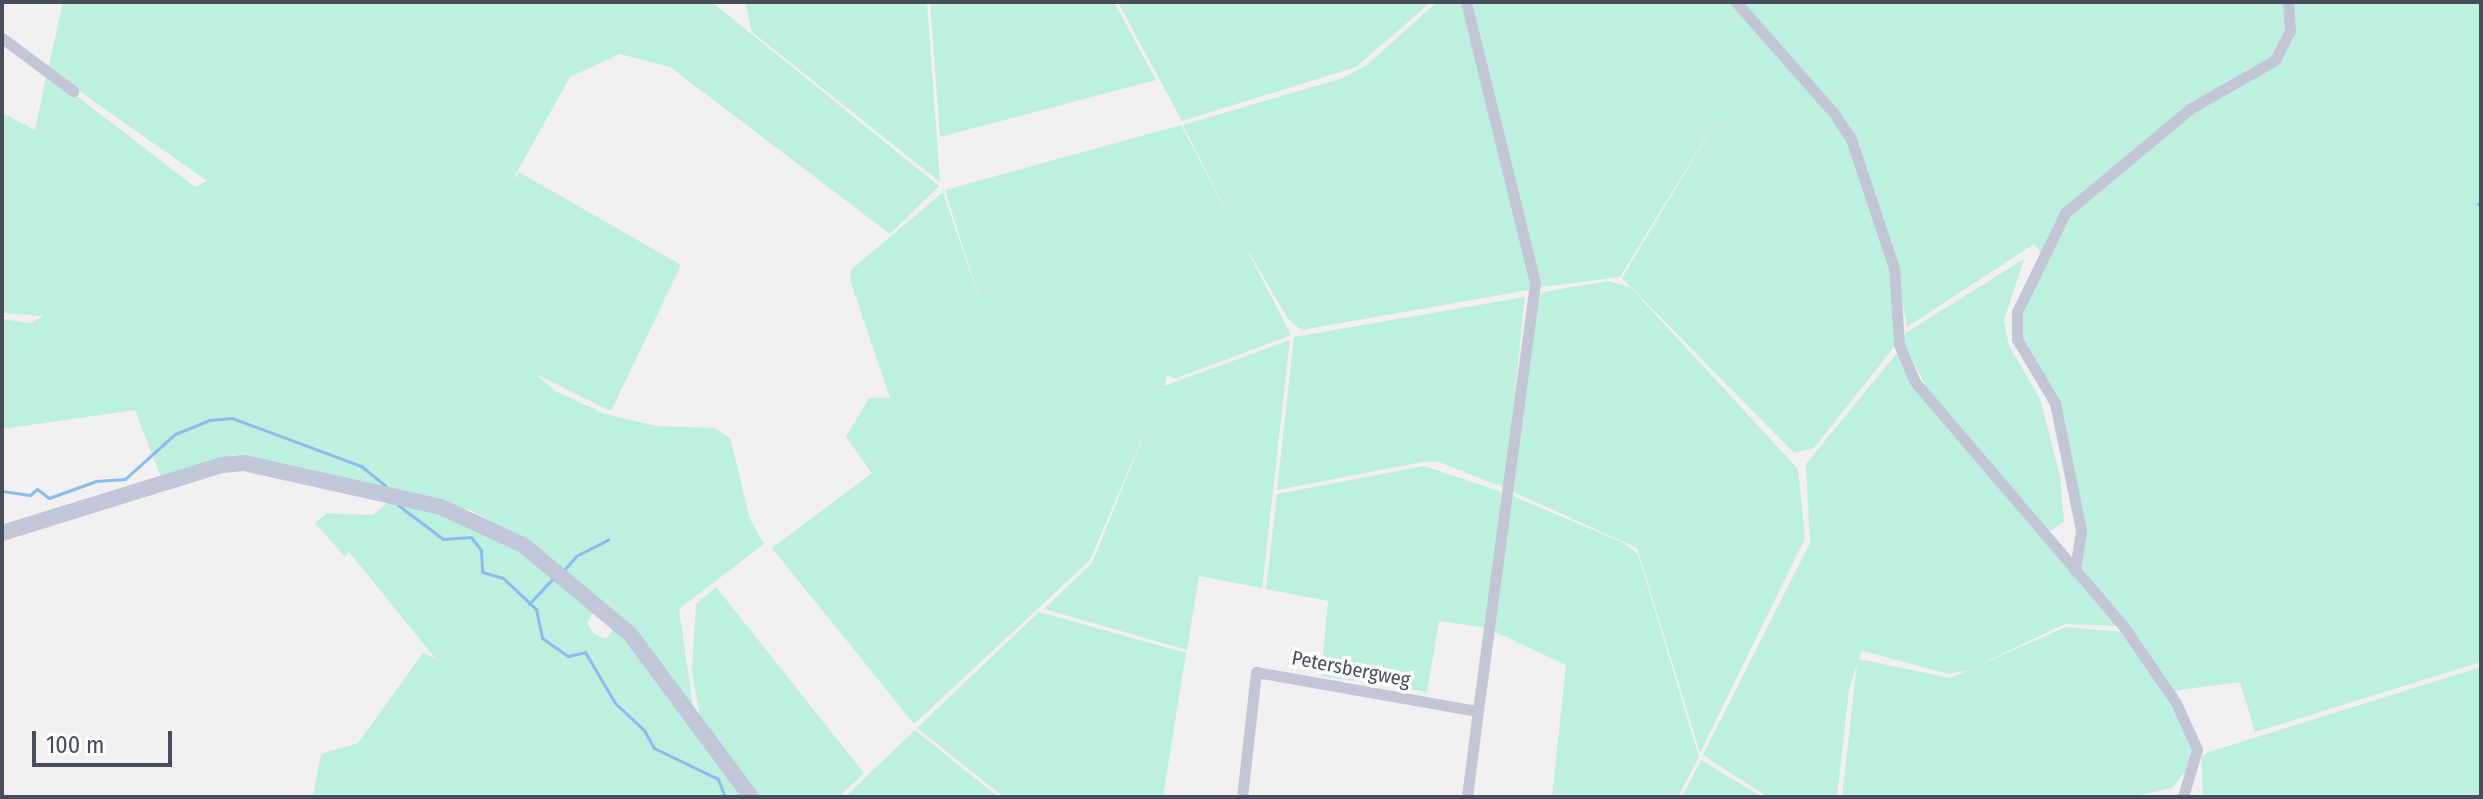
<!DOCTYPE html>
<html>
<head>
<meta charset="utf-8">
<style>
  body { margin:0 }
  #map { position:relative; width:2483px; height:799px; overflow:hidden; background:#f2f0f0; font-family:"Fira Sans Condensed",sans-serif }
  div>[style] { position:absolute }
  .green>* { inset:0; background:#bef0df }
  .stream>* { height:3px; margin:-1.5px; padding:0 1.5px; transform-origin:1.5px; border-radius:1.5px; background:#8abded }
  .street>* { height:11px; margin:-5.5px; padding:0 5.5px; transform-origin:5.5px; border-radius:5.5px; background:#c3c7d5 }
  .secondary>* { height:16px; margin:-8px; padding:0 8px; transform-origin:8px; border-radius:8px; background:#c2c7d9 }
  span { translate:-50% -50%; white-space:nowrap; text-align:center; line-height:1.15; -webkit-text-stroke:7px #fff; paint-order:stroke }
  .street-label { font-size:20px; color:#474d5e }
  .frame { position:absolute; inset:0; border:4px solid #474d5e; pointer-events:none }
  .scale { position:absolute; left:32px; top:731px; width:140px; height:36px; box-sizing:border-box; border:4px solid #474d5e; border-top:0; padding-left:10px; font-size:24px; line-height:28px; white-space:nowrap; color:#474d5e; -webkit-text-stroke:6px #fff; paint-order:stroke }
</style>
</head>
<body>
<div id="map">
  <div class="green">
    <i style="clip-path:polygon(63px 2px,712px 2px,939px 186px,890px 234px,670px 67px,620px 54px,570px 77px,512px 181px,519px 172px,681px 265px,611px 411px,536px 374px,555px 391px,605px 414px,657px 426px,714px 428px,730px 438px,750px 519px,764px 544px,679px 609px,693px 707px,532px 545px,470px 510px,235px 455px,161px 477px,135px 410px,2px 429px,2px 319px,31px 323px,43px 316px,2px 313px,2px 113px,35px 130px,47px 73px,195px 187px,207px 181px,48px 69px)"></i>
    <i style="clip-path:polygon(745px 2px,927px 2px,940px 182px,752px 32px)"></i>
    <i style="clip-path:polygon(930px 2px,1114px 2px,1156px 80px,940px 137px)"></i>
    <i style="clip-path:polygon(1118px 2px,1431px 2px,1356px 67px,1182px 121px)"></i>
    <i style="clip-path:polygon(1437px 2px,1465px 2px,1532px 280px,1529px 290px,1301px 330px,1288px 319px,1243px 242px,1291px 335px,1174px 379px,1168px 375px,1164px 386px,1290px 340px,1262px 588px,1199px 576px,1187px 650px,1044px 609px,1092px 563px,1149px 423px,1090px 560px,914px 724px,772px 548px,872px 473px,846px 437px,869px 398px,890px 398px,850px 280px,851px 270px,943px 192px,982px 308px,945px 190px,1181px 125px,1232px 222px,1183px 125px,1343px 78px,1367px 65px)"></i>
    <i style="clip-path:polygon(1469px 2px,2481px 2px,2481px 662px,2255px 732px,2240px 682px,2171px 691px,2082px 568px,2085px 521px,2059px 409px,2023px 344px,2019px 327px,2044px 256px,2034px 244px,1907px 327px,1892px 248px,1894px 347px,1814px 448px,1794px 453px,1622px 278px,1728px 101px,1620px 277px,1542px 287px)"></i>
    <i style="clip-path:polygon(2024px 259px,2004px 320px,2009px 346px,2040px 399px,2060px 476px,2064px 522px,2048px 532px,1932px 398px,1902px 340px,1907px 332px)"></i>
    <i style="clip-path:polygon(1609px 281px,1631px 288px,1798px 469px,1805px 538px,1700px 753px,1637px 548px,1511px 491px,1536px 298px,1543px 292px)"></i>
    <i style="clip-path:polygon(1525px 297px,1505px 488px,1439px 462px,1422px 462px,1277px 490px,1294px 337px)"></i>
    <i style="clip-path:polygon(1897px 353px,2117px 626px,2065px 624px,1968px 670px,1949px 674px,1862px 651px,1859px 659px,1950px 678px,2066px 627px,2122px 632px,2176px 714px,2191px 749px,2186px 771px,2172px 788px,2130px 797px,1842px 797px,1857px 664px,1849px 690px,1837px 797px,1768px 797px,1703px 755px,1810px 543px,1806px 464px)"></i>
    <i style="clip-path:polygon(1424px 466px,1502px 492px,1487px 628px,1439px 621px,1427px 692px,1321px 676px,1328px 601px,1266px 589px,1277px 494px)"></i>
    <i style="clip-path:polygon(1510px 495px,1622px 542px,1638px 554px,1699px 757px,1678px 797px,1552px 797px,1566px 665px,1491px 630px)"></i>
    <i style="clip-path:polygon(388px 502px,428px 508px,524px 553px,594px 610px,587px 623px,594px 634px,606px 639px,614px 628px,635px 649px,746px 797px,313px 797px,321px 754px,358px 743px,423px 653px,436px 659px,349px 552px,345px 557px,315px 523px,327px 513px,373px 515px)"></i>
    <i style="clip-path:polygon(716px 587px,864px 773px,839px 797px,755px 797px,701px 723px,692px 671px,696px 604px)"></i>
    <i style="clip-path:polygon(1039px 612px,1186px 653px,1163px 797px,1004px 797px,917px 728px)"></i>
    <i style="clip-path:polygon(2481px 667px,2481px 797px,2203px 797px,2201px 757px,2209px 752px)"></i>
    <i style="clip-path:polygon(915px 730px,998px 797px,845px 797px)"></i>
    <i style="clip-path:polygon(1701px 760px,1709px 765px,1762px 797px,1682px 797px)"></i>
  </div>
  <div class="stream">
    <i style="left:2478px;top:204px;width:3px;rotate:18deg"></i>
    <i style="left:2px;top:491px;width:28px;rotate:8deg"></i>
    <i style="left:30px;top:495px;width:9px;rotate:-41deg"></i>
    <i style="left:37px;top:489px;width:15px;rotate:37deg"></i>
    <i style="left:49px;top:498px;width:50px;rotate:-19.9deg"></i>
    <i style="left:96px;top:481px;width:29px;rotate:-4deg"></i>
    <i style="left:125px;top:479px;width:67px;rotate:-42deg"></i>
    <i style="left:175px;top:434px;width:37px;rotate:-22deg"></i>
    <i style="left:209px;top:420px;width:23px;rotate:-5deg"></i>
    <i style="left:232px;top:418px;width:138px;rotate:20.4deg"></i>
    <i style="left:361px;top:466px;width:32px;rotate:39deg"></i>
    <i style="left:398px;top:505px;width:56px;rotate:37.1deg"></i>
    <i style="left:443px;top:539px;width:28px;rotate:-4deg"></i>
    <i style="left:471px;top:537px;width:16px;rotate:52deg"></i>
    <i style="left:481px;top:550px;width:22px;rotate:87deg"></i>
    <i style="left:482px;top:572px;width:22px;rotate:16deg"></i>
    <i style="left:503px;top:578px;width:45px;rotate:43.2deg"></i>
    <i style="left:536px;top:609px;width:30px;rotate:78deg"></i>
    <i style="left:542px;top:638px;width:32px;rotate:35deg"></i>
    <i style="left:568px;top:656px;width:17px;rotate:-13deg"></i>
    <i style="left:585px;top:652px;width:59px;rotate:59.5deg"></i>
    <i style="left:615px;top:703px;width:40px;rotate:43deg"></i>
    <i style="left:644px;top:730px;width:21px;rotate:61deg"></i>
    <i style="left:654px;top:748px;width:71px;rotate:25.8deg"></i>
    <i style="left:718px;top:779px;width:19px;rotate:69deg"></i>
    <i style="left:564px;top:570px;width:18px;rotate:-49deg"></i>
    <i style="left:576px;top:556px;width:36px;rotate:-27deg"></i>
    <i style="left:529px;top:604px;width:33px;rotate:-47deg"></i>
  </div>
  <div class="street">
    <i style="left:1466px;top:2px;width:289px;rotate:76.2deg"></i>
    <i style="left:1535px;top:283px;width:432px;rotate:97.6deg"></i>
    <i style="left:1736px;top:2px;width:148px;rotate:48.6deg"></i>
    <i style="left:1834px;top:113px;width:31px;rotate:57deg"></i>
    <i style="left:1851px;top:139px;width:136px;rotate:71.6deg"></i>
    <i style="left:1894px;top:268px;width:76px;rotate:86.2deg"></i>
    <i style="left:1899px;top:344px;width:41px;rotate:67.2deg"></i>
    <i style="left:1915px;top:382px;width:322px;rotate:49.5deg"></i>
    <i style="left:2124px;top:627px;width:92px;rotate:55.6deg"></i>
    <i style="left:2176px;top:703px;width:51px;rotate:65.5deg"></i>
    <i style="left:2197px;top:749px;width:50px;rotate:106.3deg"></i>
    <i style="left:2px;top:38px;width:89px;rotate:36.7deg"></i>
    <i style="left:2075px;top:571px;width:41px;rotate:-81.7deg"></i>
    <i style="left:2081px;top:530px;width:130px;rotate:-101.6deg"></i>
    <i style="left:2055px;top:403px;width:74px;rotate:-120.7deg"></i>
    <i style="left:2017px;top:339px;width:27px;rotate:-90deg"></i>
    <i style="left:2017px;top:312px;width:110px;rotate:-64.1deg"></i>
    <i style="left:2065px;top:213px;width:164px;rotate:-39.8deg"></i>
    <i style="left:2191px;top:108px;width:97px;rotate:-29.7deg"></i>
    <i style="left:2275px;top:60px;width:33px;rotate:-63deg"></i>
    <i style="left:2290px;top:31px;width:29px;rotate:-94deg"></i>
    <i style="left:1242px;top:797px;width:126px;rotate:-83.6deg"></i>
    <i style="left:1256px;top:672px;width:225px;rotate:10deg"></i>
    <i style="left:1478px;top:711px;width:87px;rotate:97.3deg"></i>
  </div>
  <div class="secondary">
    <i style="left:2px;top:533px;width:229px;rotate:-17.2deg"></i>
    <i style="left:221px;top:465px;width:23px;rotate:-5deg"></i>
    <i style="left:244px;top:463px;width:202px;rotate:12.6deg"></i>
    <i style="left:441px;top:507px;width:90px;rotate:24.9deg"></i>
    <i style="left:523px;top:545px;width:139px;rotate:39.8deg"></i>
    <i style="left:630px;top:634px;width:203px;rotate:53.4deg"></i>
  </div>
  <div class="street-label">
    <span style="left:1351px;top:669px;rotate:11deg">Petersbergweg</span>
  </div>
  <div class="frame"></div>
  <div class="scale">100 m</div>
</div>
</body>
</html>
